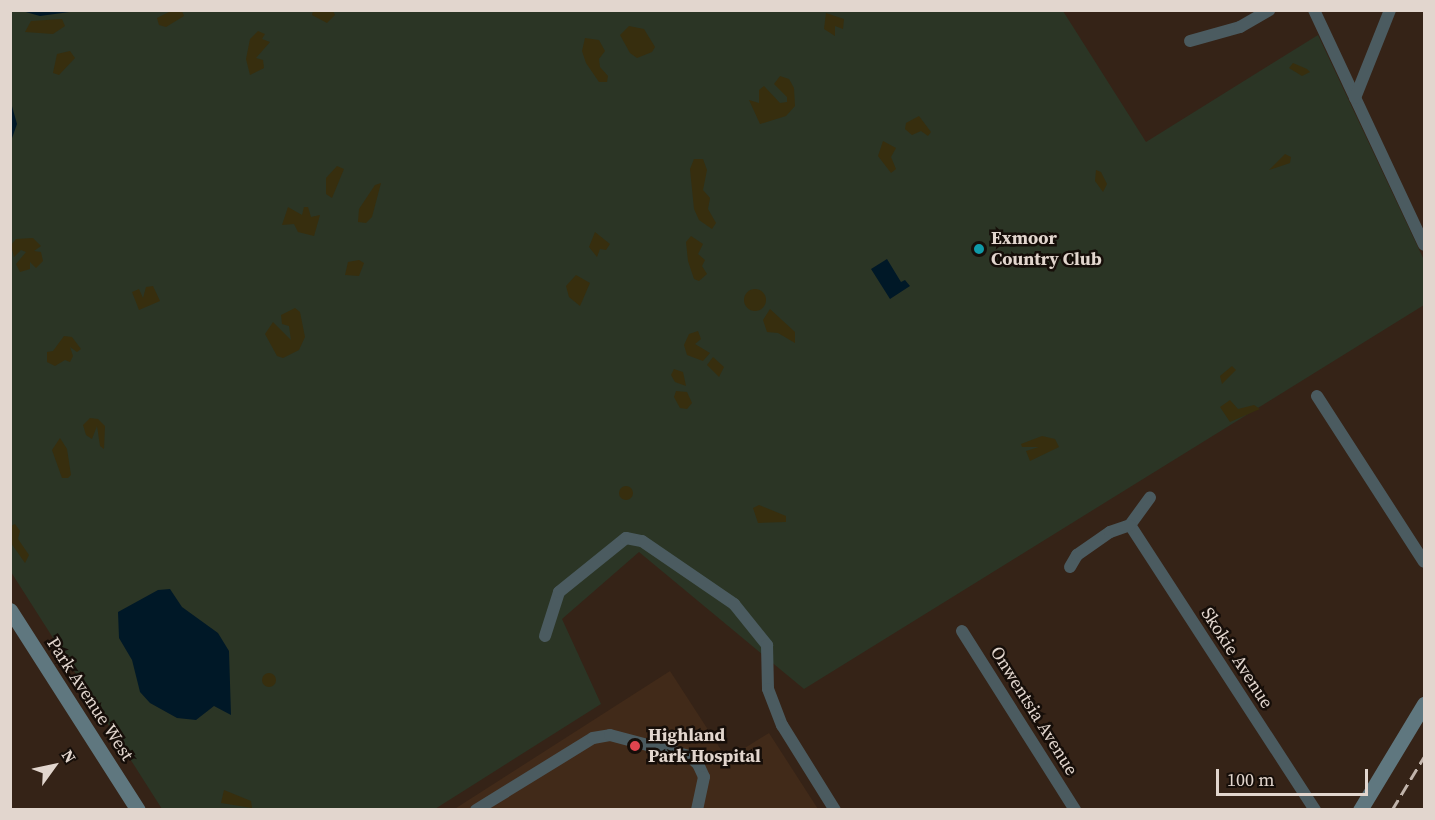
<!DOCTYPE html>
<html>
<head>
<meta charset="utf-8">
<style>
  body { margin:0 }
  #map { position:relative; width:1435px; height:820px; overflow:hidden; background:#352317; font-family:"Source Serif 4",serif }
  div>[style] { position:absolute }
  .built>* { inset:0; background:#412a19 }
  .green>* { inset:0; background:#2b3525 }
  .sand>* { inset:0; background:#372e0e }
  .round { border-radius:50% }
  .water>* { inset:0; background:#001827 }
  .street>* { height:12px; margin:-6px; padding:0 6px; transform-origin:6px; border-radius:6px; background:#4b5b60 }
  .secondary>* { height:15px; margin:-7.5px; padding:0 7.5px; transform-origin:7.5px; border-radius:7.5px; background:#5f777f }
  .rail>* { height:3px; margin-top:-1.5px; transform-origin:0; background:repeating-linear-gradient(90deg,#c1b4ab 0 12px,transparent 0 18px) }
  .dots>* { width:16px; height:16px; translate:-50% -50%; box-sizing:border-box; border:3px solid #160e09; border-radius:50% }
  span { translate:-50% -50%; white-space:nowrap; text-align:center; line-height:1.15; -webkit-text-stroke:5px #160e09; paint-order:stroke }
  .poi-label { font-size:18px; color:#e2d6ce; font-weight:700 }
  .left { translate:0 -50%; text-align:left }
  .street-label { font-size:18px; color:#e2d6ce }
  .frame { position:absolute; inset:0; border:12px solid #e2d6ce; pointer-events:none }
  .north { position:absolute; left:24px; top:736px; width:60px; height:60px; -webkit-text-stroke:4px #160e09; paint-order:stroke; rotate:57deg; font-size:16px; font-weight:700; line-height:24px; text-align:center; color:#e2d6ce }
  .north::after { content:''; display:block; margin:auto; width:21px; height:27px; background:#e2d6ce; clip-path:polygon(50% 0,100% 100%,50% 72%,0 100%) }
  .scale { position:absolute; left:1216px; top:769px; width:152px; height:27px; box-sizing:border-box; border:3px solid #e2d6ce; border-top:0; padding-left:8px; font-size:18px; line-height:21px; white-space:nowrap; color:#e2d6ce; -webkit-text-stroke:4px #160e09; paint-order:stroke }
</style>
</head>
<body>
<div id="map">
  <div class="built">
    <i style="clip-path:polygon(670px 671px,727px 759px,769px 733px,818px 809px,453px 810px)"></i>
  </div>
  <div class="green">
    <i style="clip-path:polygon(11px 11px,1063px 11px,1146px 142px,1318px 35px,1424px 260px,1424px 305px,804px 689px,639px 552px,562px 619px,601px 704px,435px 809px,162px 809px,11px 572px)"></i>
  </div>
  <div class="sand">
    <i style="clip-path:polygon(171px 11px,182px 11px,184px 16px,166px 27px,159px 25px,157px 18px)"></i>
    <i style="clip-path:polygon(333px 11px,335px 15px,327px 23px,312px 15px,313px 11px)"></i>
    <i style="clip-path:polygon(826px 13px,844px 19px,843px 29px,835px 26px,835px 36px,824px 29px)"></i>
    <i style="clip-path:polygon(62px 19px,65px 26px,53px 34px,25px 32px,31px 21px)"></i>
    <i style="clip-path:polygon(629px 26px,644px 29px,655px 47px,652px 52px,637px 58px,630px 53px,620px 35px)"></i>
    <i style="clip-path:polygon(258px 31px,265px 34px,262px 39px,270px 42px,256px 58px,263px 60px,264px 68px,250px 75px,246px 59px,250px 39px)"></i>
    <i style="clip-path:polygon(585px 38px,599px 40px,605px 51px,599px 59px,600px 67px,608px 76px,607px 82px,599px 82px,586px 63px,582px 51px)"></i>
    <i style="clip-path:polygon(70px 51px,75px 58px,59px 75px,53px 73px,57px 54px)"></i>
    <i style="clip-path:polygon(1293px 63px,1307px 69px,1310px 72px,1302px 76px,1289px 68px)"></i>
    <i style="clip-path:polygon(780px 76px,789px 79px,794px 88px,795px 106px,786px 116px,760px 124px,749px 100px,759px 103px,759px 90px,764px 86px,780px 103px,787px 102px,787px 97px,774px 84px)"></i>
    <i style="clip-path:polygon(919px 116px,931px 132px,928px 136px,921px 131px,912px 135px,905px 129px,906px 123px)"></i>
    <i style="clip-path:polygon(883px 141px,896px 148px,891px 157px,896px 169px,891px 173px,878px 156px)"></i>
    <i style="clip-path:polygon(1285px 154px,1291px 157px,1290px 163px,1269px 170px)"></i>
    <i style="clip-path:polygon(694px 159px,703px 159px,707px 170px,703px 190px,710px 198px,708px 209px,716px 223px,712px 229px,699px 220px,694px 209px,690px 169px)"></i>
    <i style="clip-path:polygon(337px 166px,344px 169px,332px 198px,326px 194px,326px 178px)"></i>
    <i style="clip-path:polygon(1096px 170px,1101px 172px,1107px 184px,1103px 192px,1095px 181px)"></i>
    <i style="clip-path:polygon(381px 183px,372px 217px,366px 223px,358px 222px,359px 209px,375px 185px)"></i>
    <i style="clip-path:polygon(288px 207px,302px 215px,304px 207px,308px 207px,311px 217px,320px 215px,314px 236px,298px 232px,294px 224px,282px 225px)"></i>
    <i style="clip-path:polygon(595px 232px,610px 244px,606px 250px,600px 249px,597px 257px,589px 247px)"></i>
    <i style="clip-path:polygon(691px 236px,703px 244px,698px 254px,705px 260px,702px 266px,707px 274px,699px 281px,694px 279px,688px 261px,686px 242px)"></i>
    <i style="clip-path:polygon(33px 238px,41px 246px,34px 251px,41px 252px,43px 261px,36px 268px,30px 262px,30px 269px,20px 272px,16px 264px,26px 252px,21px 250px,14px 257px,11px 245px,16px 239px)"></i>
    <i style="clip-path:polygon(359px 260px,364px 263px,359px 276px,345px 275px,348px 262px)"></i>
    <i style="clip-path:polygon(576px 275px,590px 283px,580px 306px,569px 297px,566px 286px)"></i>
    <i style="clip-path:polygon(153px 286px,160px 301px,139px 310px,132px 292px,139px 289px,143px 298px,146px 287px)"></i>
    <i class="round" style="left:744px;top:289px;width:22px;height:22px"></i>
    <i style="clip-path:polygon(295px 308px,300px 312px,305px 337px,299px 350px,283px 358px,277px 356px,265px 334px,273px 322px,291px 340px,289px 326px,282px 324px,281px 315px)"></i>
    <i style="clip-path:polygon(770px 309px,795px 332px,795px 343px,778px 333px,767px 332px,763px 320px)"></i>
    <i style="clip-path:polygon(698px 331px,701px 339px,695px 344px,710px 353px,703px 361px,687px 355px,684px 345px,689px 334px)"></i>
    <i style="clip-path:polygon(64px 336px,72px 337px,81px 349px,77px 352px,70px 347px,73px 356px,70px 362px,65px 360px,55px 366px,47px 362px,47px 352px,53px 351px)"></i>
    <i style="clip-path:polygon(713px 357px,724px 367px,719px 377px,707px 365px)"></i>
    <i style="clip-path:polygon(1232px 366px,1236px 370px,1222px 384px,1220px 376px)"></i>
    <i style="clip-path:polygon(674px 369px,683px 372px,686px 386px,675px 382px,671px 375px)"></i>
    <i style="clip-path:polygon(676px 391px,687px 392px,692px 403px,687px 409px,680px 408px,674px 397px)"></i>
    <i style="clip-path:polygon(1230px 400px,1238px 409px,1254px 405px,1260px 409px,1230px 422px,1220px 407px)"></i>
    <i style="clip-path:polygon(90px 418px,98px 419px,105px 426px,104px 449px,100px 446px,97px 426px,92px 439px,86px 435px,83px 425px)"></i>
    <i style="clip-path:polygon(1042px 436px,1055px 439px,1059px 447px,1030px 461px,1026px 451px,1039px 447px,1022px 447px,1021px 444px)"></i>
    <i style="clip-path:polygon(60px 438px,67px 449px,71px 475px,68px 478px,62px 478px,52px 450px)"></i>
    <i class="round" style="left:619px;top:486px;width:14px;height:14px"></i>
    <i style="clip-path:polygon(759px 505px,786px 516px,786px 522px,758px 523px,753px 508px)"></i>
    <i style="clip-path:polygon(15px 524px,20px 531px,18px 539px,29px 555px,25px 563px,11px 543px,11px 526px)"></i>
    <i class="round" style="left:262px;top:673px;width:14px;height:14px"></i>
    <i style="clip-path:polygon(224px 790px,251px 801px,252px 808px,221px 803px)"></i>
  </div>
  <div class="water">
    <i style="clip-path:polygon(22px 11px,77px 11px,40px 16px)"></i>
    <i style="clip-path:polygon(10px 99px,17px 124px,11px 141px,10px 141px)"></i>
    <i style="clip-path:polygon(887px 259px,901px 282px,905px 280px,910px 286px,890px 299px,871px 269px)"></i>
    <i style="clip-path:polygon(170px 589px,182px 607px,218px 633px,229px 651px,231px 715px,214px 706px,196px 720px,177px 718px,150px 703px,140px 692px,132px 660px,119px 638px,118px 612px,158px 590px)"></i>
  </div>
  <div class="street">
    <i style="left:1314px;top:10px;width:259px;rotate:64.9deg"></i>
    <i style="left:1190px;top:41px;width:52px;rotate:-15.6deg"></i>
    <i style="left:1240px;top:27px;width:34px;rotate:-30deg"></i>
    <i style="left:1355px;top:98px;width:95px;rotate:-68.3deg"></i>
    <i style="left:1317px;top:396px;width:197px;rotate:57.2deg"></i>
    <i style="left:1130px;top:525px;width:340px;rotate:57deg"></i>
    <i style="left:1130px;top:525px;width:34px;rotate:-54deg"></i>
    <i style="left:1070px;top:567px;width:14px;rotate:-60deg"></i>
    <i style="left:1077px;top:555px;width:40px;rotate:-34.9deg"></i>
    <i style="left:1110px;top:532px;width:21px;rotate:-19deg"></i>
    <i style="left:962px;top:631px;width:212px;rotate:57.7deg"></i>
    <i style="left:545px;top:636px;width:46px;rotate:-72.3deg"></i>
    <i style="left:559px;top:592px;width:86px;rotate:-38.9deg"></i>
    <i style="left:626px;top:538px;width:16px;rotate:11deg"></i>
    <i style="left:642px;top:541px;width:112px;rotate:34.4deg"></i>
    <i style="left:734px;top:604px;width:53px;rotate:51.2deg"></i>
    <i style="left:767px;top:645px;width:44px;rotate:88.7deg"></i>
    <i style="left:768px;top:689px;width:39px;rotate:69deg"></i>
    <i style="left:782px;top:725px;width:100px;rotate:58.1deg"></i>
    <i style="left:476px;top:810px;width:137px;rotate:-31.6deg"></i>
    <i style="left:593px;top:738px;width:17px;rotate:-10deg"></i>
    <i style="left:610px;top:735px;width:82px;rotate:14.9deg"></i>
    <i style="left:689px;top:756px;width:12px;rotate:42deg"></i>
    <i style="left:698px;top:764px;width:14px;rotate:65deg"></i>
    <i style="left:704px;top:777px;width:34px;rotate:102deg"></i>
  </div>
  <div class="secondary">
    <i style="left:10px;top:610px;width:237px;rotate:57.4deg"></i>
    <i style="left:1360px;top:810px;width:124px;rotate:-58.9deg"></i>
  </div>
  <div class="rail">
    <i style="left:1392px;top:810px;width:62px;rotate:-58.9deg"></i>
  </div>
  <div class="dots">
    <i style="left:979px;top:249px;background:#0f9aa8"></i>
    <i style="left:635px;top:746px;background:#e0444e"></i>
  </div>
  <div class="poi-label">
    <span class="left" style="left:991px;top:249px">Exmoor<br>Country Club</span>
    <span class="left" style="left:648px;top:746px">Highland<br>Park Hospital</span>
  </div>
  <div class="street-label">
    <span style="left:1237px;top:658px;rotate:57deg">Skokie Avenue</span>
    <span style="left:90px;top:699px;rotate:57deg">Park Avenue West</span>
    <span style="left:1034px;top:711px;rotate:58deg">Onwentsia Avenue</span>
  </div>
  <div class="frame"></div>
  <div class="north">N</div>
  <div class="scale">100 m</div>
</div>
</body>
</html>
